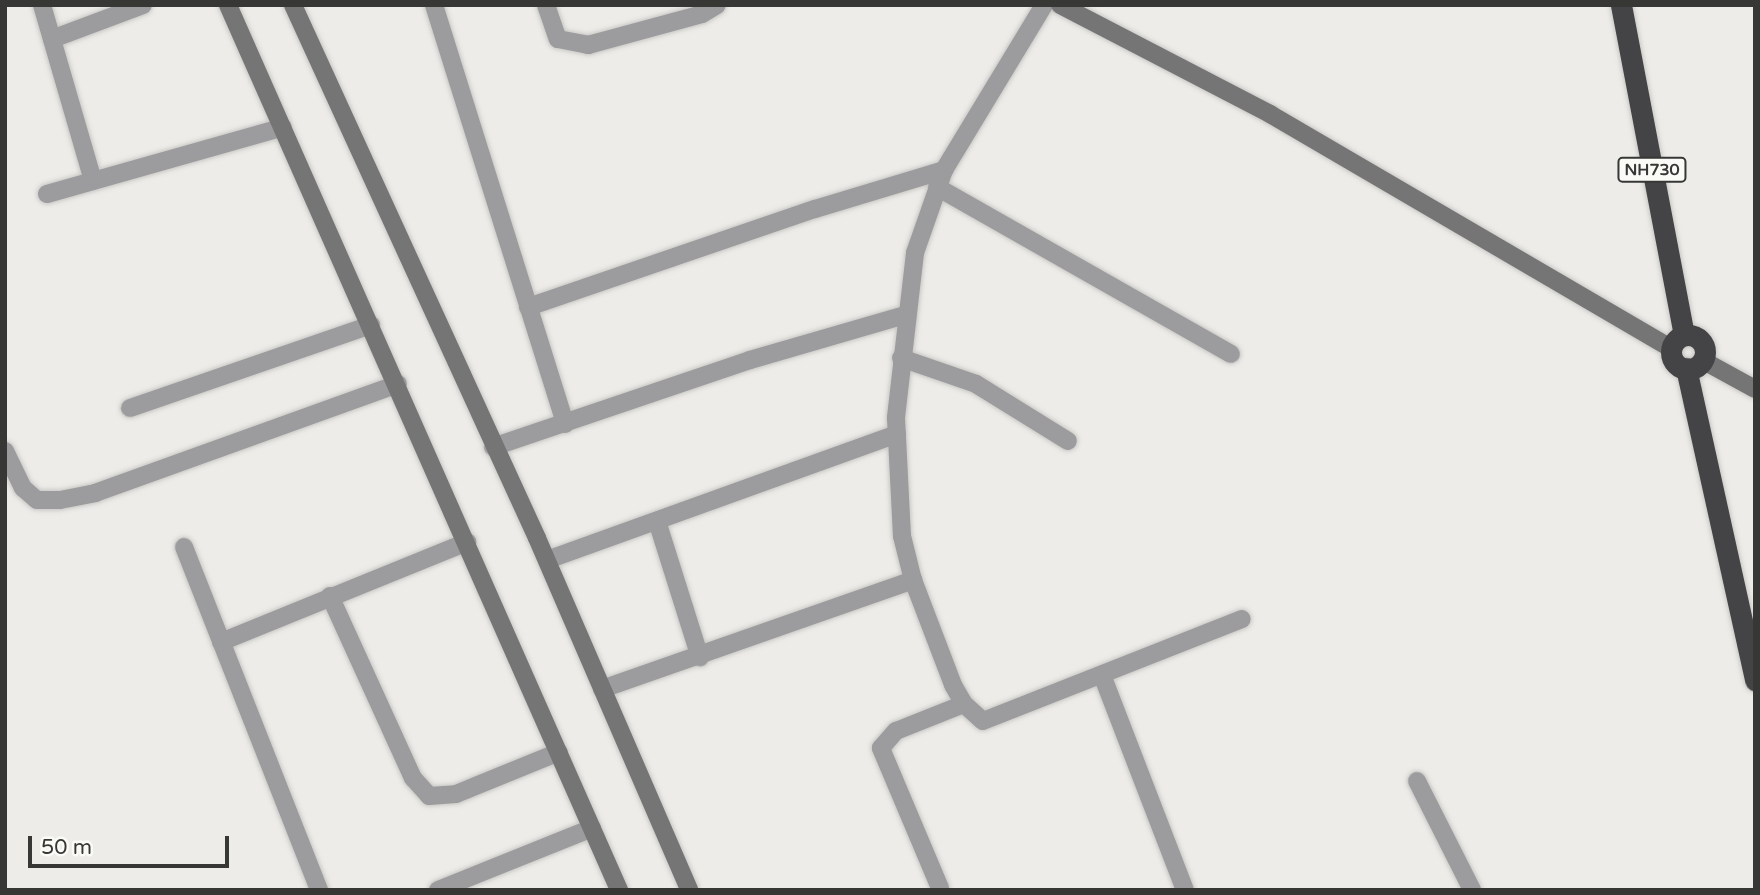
<!DOCTYPE html>
<html>
<head>
<meta charset="utf-8">
<style>
  body { margin:0 }
  #map { position:relative; width:1760px; height:895px; overflow:hidden; background:#edece9; font-family:"Varela Round",sans-serif }
  div>[style] { position:absolute }
  .roads { filter:drop-shadow(0 0 2px #c9c8c5) drop-shadow(0 0 2px #c9c8c5) }
  .street>* { height:18px; margin:-9px; padding:0 9px; transform-origin:9px; border-radius:9px; background:#9c9b9d }
  .secondary>* { height:18px; margin:-9px; padding:0 9px; transform-origin:9px; border-radius:9px; background:#767576 }
  .highway>* { height:21px; margin:-10.5px; padding:0 10.5px; transform-origin:10.5px; border-radius:10.5px; background:#444345 }
  .highway>.ring { margin:-10.5px; padding:0; box-sizing:content-box; background:none; border:21px solid #444345; border-radius:50% }
  span { translate:-50% -50%; white-space:nowrap; text-align:center; line-height:1.15; -webkit-text-stroke:7px #fafaf6; paint-order:stroke }
  .shield-label span { padding:2px 5px; background:#fafaf6; border:2px solid; border-radius:5px; -webkit-text-stroke-width:0 }
  .shield-label { font-size:16px; color:#373736; font-weight:700 }
  .frame { position:absolute; inset:0; border:7px solid #373736; pointer-events:none }
  .scale { position:absolute; left:28px; top:836px; width:201px; height:32px; box-sizing:border-box; border:4px solid #373736; border-top:0; padding-left:9px; font-size:21px; line-height:24px; white-space:nowrap; color:#373736; -webkit-text-stroke:5px #fafaf6; paint-order:stroke }
</style>
</head>
<body>
<div id="map">
  <div class="roads">
    <div class="street">
      <i style="left:42px;top:5px;width:183px;rotate:73.8deg"></i>
      <i style="left:434px;top:5px;width:439px;rotate:72.6deg"></i>
      <i style="left:546px;top:5px;width:36px;rotate:71deg"></i>
      <i style="left:558px;top:39px;width:31px;rotate:11deg"></i>
      <i style="left:588px;top:45px;width:118px;rotate:-15.2deg"></i>
      <i style="left:702px;top:14px;width:17px;rotate:-31deg"></i>
      <i style="left:1044px;top:5px;width:193px;rotate:121.2deg"></i>
      <i style="left:944px;top:170px;width:88px;rotate:109.3deg"></i>
      <i style="left:915px;top:253px;width:166px;rotate:96.6deg"></i>
      <i style="left:896px;top:418px;width:118px;rotate:87.1deg"></i>
      <i style="left:902px;top:536px;width:45px;rotate:76deg"></i>
      <i style="left:913px;top:580px;width:112px;rotate:69.1deg"></i>
      <i style="left:953px;top:685px;width:22px;rotate:60deg"></i>
      <i style="left:964px;top:704px;width:25px;rotate:42deg"></i>
      <i style="left:983px;top:721px;width:278px;rotate:-21.5deg"></i>
      <i style="left:52px;top:39px;width:97px;rotate:-20.5deg"></i>
      <i style="left:937px;top:187px;width:338px;rotate:29.6deg"></i>
      <i style="left:47px;top:194px;width:245px;rotate:-15.8deg"></i>
      <i style="left:528px;top:307px;width:303px;rotate:-18.9deg"></i>
      <i style="left:815px;top:209px;width:135px;rotate:-16.8deg"></i>
      <i style="left:901px;top:358px;width:79px;rotate:19.1deg"></i>
      <i style="left:976px;top:384px;width:108px;rotate:31.8deg"></i>
      <i style="left:130px;top:408px;width:255px;rotate:-19deg"></i>
      <i style="left:493px;top:447px;width:271px;rotate:-18.7deg"></i>
      <i style="left:750px;top:360px;width:161px;rotate:-16.2deg"></i>
      <i style="left:5px;top:451px;width:41px;rotate:64.1deg"></i>
      <i style="left:23px;top:488px;width:18px;rotate:41deg"></i>
      <i style="left:37px;top:500px;width:23px"></i>
      <i style="left:60px;top:500px;width:36px;rotate:-11deg"></i>
      <i style="left:95px;top:493px;width:322px;rotate:-19.8deg"></i>
      <i style="left:657px;top:521px;width:143px;rotate:72.5deg"></i>
      <i style="left:184px;top:547px;width:369px;rotate:68.5deg"></i>
      <i style="left:547px;top:560px;width:372px;rotate:-19.8deg"></i>
      <i style="left:330px;top:596px;width:200px;rotate:65.5deg"></i>
      <i style="left:413px;top:778px;width:24px;rotate:48deg"></i>
      <i style="left:429px;top:796px;width:27px;rotate:-4deg"></i>
      <i style="left:456px;top:794px;width:111px;rotate:-22.2deg"></i>
      <i style="left:221px;top:642px;width:266px;rotate:-22.1deg"></i>
      <i style="left:1102px;top:675px;width:230px;rotate:68.9deg"></i>
      <i style="left:602px;top:689px;width:330px;rotate:-19.3deg"></i>
      <i style="left:1417px;top:781px;width:122px;rotate:63.2deg"></i>
      <i style="left:940px;top:888px;width:152px;rotate:-112.9deg"></i>
      <i style="left:881px;top:748px;width:23px;rotate:-49deg"></i>
      <i style="left:896px;top:731px;width:73px;rotate:-21.7deg"></i>
      <i style="left:438px;top:890px;width:166px;rotate:-21.9deg"></i>
    </div>
    <div class="secondary">
      <i style="left:228px;top:5px;width:968px;rotate:66.16deg"></i>
      <i style="left:293px;top:5px;width:586px;rotate:65.4deg"></i>
      <i style="left:537px;top:538px;width:383px;rotate:66.6deg"></i>
      <i style="left:1060px;top:5px;width:237px;rotate:27.4deg"></i>
      <i style="left:1270px;top:114px;width:464px;rotate:30.3deg"></i>
      <i style="left:1702px;top:360px;width:60px;rotate:28.7deg"></i>
    </div>
    <div class="highway">
      <i style="left:1621px;top:5px;width:336px;rotate:79.2deg"></i>
      <i class="ring" style="left:1671px;top:335px;width:13px;height:13px"></i>
      <i style="left:1686px;top:368px;width:320px;rotate:77.5deg"></i>
    </div>
  </div>
  <div class="shield-label">
    <span style="left:1652px;top:170px">NH730</span>
  </div>
  <div class="frame"></div>
  <div class="scale">50 m</div>
</div>
</body>
</html>
